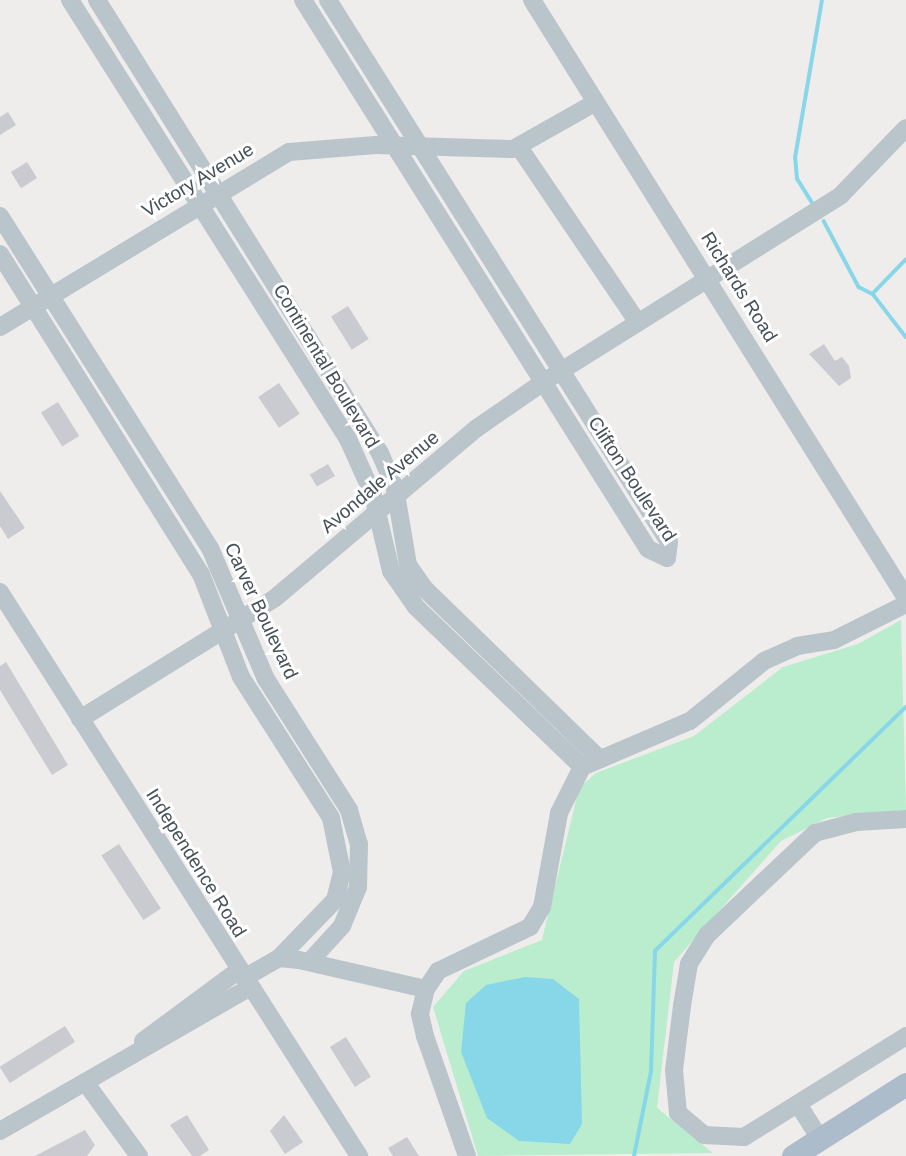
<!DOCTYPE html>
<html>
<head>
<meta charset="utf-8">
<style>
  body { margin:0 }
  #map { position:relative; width:906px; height:1156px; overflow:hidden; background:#efecec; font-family:Helvetica,sans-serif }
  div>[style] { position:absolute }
  .green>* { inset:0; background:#baedcd }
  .water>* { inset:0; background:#87d7e9 }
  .stream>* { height:3.5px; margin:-1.75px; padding:0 1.75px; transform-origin:1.75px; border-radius:1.75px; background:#87d7e9 }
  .building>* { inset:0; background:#c9cbd1; transform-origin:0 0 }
  .minor>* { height:18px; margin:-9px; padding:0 9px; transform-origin:9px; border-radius:9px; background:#bac4cb }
  .major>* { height:23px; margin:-11.5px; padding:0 11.5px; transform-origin:11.5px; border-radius:11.5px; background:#acbccb }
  span { translate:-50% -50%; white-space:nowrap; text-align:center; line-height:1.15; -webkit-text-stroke:6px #fff; paint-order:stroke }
  .street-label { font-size:19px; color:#455059 }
</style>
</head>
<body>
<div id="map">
  <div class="green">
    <i style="clip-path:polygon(901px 620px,906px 810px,827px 818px,781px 841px,674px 962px,657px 1108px,713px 1153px,478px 1156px,433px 1007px,464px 971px,542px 940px,579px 788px,596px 773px,694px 736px,783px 667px,858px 644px)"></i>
  </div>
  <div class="water">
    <i style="clip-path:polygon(525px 977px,553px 979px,579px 999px,582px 1124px,570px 1144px,519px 1141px,487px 1118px,461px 1052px,466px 1003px,486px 985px)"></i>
  </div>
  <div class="stream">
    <i style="left:812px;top:203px;width:28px;rotate:-122deg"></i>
    <i style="left:797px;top:179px;width:21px;rotate:-95deg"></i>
    <i style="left:795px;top:158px;width:160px;rotate:-80.3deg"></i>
    <i style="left:824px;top:221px;width:75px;rotate:62.1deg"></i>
    <i style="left:859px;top:287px;width:16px;rotate:27deg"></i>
    <i style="left:906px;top:260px;width:47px;rotate:134.1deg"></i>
    <i style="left:873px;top:294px;width:54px;rotate:52.5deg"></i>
    <i style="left:634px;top:1156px;width:86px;rotate:-78.6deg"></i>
    <i style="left:651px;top:1072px;width:121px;rotate:-88.1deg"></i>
    <i style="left:655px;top:951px;width:350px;rotate:-44.2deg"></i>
  </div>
  <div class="building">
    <i style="clip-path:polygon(8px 112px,16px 125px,0 135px,0 117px)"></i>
    <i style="left:27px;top:162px;width:19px;height:19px;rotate:58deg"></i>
    <i style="left:348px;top:306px;width:39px;height:20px;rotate:58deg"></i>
    <i style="clip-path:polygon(824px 344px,835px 361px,842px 357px,849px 366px,851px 378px,839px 386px,809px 354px)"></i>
    <i style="left:279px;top:383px;width:37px;height:25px;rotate:56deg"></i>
    <i style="left:58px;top:402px;width:40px;height:20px;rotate:58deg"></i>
    <i style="left:328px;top:464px;width:14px;height:21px;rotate:60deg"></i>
    <i style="clip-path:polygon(0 491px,25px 528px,8px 539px,0 526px)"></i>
    <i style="clip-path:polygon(6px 662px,68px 765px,52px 775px,0 690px,0 666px)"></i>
    <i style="left:119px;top:844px;width:77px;height:21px;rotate:57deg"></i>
    <i style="left:65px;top:1026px;width:19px;height:77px;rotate:58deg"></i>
    <i style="left:346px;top:1037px;width:47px;height:19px;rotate:58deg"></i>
    <i style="clip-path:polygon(187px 1115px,209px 1150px,200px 1156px,192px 1156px,170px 1125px)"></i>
    <i style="clip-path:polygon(284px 1115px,303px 1142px,285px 1154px,270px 1131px)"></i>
    <i style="clip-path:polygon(85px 1130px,95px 1145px,87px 1156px,35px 1156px)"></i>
    <i style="clip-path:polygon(407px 1137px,419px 1156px,393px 1156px,388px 1148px)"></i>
  </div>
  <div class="minor">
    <i style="left:70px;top:0;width:520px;rotate:57.66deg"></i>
    <i style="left:348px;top:439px;width:61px;rotate:65.9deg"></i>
    <i style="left:373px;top:495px;width:78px;rotate:76.7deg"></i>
    <i style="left:391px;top:571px;width:44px;rotate:55.2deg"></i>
    <i style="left:416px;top:607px;width:231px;rotate:43.9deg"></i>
    <i style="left:97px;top:0;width:534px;rotate:58.01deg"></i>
    <i style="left:380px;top:453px;width:38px;rotate:67deg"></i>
    <i style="left:395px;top:488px;width:78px;rotate:80.4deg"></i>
    <i style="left:408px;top:565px;width:29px;rotate:55deg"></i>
    <i style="left:425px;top:589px;width:244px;rotate:44.2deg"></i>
    <i style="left:303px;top:0;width:648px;rotate:57.85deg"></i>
    <i style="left:648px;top:549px;width:21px;rotate:25deg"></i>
    <i style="left:667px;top:558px;width:16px;rotate:-83deg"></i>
    <i style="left:669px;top:542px;width:640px;rotate:-122.18deg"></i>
    <i style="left:532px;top:0;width:705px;rotate:57.98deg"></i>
    <i style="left:519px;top:147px;width:212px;rotate:55.9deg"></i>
    <i style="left:0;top:216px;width:393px;rotate:57.7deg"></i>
    <i style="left:210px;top:548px;width:142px;rotate:66.9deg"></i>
    <i style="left:266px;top:679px;width:155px;rotate:57.6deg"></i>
    <i style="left:349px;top:810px;width:35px;rotate:74deg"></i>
    <i style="left:359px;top:844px;width:43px;rotate:91.3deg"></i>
    <i style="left:358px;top:887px;width:42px;rotate:112.3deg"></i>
    <i style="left:342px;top:926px;width:47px;rotate:132.4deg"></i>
    <i style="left:0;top:254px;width:378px;rotate:57.9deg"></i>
    <i style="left:201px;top:574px;width:110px;rotate:68.8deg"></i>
    <i style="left:241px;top:677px;width:167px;rotate:57.4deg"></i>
    <i style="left:331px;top:818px;width:55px;rotate:78.5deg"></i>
    <i style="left:342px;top:872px;width:29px;rotate:104deg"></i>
    <i style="left:335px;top:900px;width:81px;rotate:134deg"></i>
    <i style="left:0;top:327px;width:338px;rotate:-31.2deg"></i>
    <i style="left:289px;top:152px;width:87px;rotate:-4.6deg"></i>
    <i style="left:376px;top:145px;width:137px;rotate:1.7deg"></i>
    <i style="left:513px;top:149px;width:95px;rotate:-29.5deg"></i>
    <i style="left:0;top:592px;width:669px;rotate:57.52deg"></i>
    <i style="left:80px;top:719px;width:229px;rotate:-31.8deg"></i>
    <i style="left:275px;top:598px;width:264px;rotate:-40.1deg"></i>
    <i style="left:477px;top:428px;width:83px;rotate:-34.7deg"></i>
    <i style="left:545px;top:381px;width:350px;rotate:-32.1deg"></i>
    <i style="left:841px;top:195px;width:93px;rotate:-45.9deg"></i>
    <i style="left:906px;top:819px;width:50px;rotate:176.6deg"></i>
    <i style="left:856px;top:822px;width:42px;rotate:165deg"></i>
    <i style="left:815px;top:833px;width:149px;rotate:136.6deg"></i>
    <i style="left:707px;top:935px;width:34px;rotate:122deg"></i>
    <i style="left:689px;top:964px;width:43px;rotate:99.5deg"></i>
    <i style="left:682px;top:1006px;width:64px;rotate:97.1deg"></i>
    <i style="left:674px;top:1070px;width:43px;rotate:84.7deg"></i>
    <i style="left:678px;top:1113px;width:34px;rotate:40deg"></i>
    <i style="left:704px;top:1135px;width:40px;rotate:2.9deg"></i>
    <i style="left:744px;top:1137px;width:191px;rotate:-31.9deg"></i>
    <i style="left:244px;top:978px;width:40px;rotate:-29.7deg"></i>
    <i style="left:279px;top:958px;width:20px;rotate:6deg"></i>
    <i style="left:299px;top:960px;width:130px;rotate:12.9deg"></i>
    <i style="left:143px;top:1041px;width:119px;rotate:-36.5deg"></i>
    <i style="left:85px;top:1082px;width:92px;rotate:53.9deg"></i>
    <i style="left:798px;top:1104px;width:41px;rotate:57.8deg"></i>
    <i style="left:0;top:1131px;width:289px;rotate:-29.9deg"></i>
    <i style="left:467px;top:1156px;width:127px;rotate:-109.3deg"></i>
    <i style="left:425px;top:1036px;width:23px;rotate:-103deg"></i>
    <i style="left:420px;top:1014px;width:26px;rotate:-77deg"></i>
    <i style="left:426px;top:989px;width:22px;rotate:-56deg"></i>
    <i style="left:438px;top:971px;width:102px;rotate:-25.6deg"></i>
    <i style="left:530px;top:927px;width:23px;rotate:-59deg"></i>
    <i style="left:542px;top:907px;width:96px;rotate:-79.7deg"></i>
    <i style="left:559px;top:813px;width:51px;rotate:-63.4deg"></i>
    <i style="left:582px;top:767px;width:117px;rotate:-23.1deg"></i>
    <i style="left:690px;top:721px;width:95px;rotate:-39deg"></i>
    <i style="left:764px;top:661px;width:36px;rotate:-24deg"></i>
    <i style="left:797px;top:646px;width:37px;rotate:-9deg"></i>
    <i style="left:834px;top:640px;width:80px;rotate:-26.6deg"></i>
  </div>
  <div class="major">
    <i style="left:793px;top:1156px;width:134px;rotate:-32.5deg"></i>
  </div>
  <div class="street-label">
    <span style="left:198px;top:180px;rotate:-31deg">Victory Avenue</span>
    <span style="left:739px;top:287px;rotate:58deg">Richards Road</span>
    <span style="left:326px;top:366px;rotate:59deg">Continental Boulevard</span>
    <span style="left:632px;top:479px;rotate:57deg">Clifton Boulevard</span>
    <span style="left:380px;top:482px;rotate:-40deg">Avondale Avenue</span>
    <span style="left:261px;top:611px;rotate:65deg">Carver Boulevard</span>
    <span style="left:196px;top:863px;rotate:58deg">Independence Road</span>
  </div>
</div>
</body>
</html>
